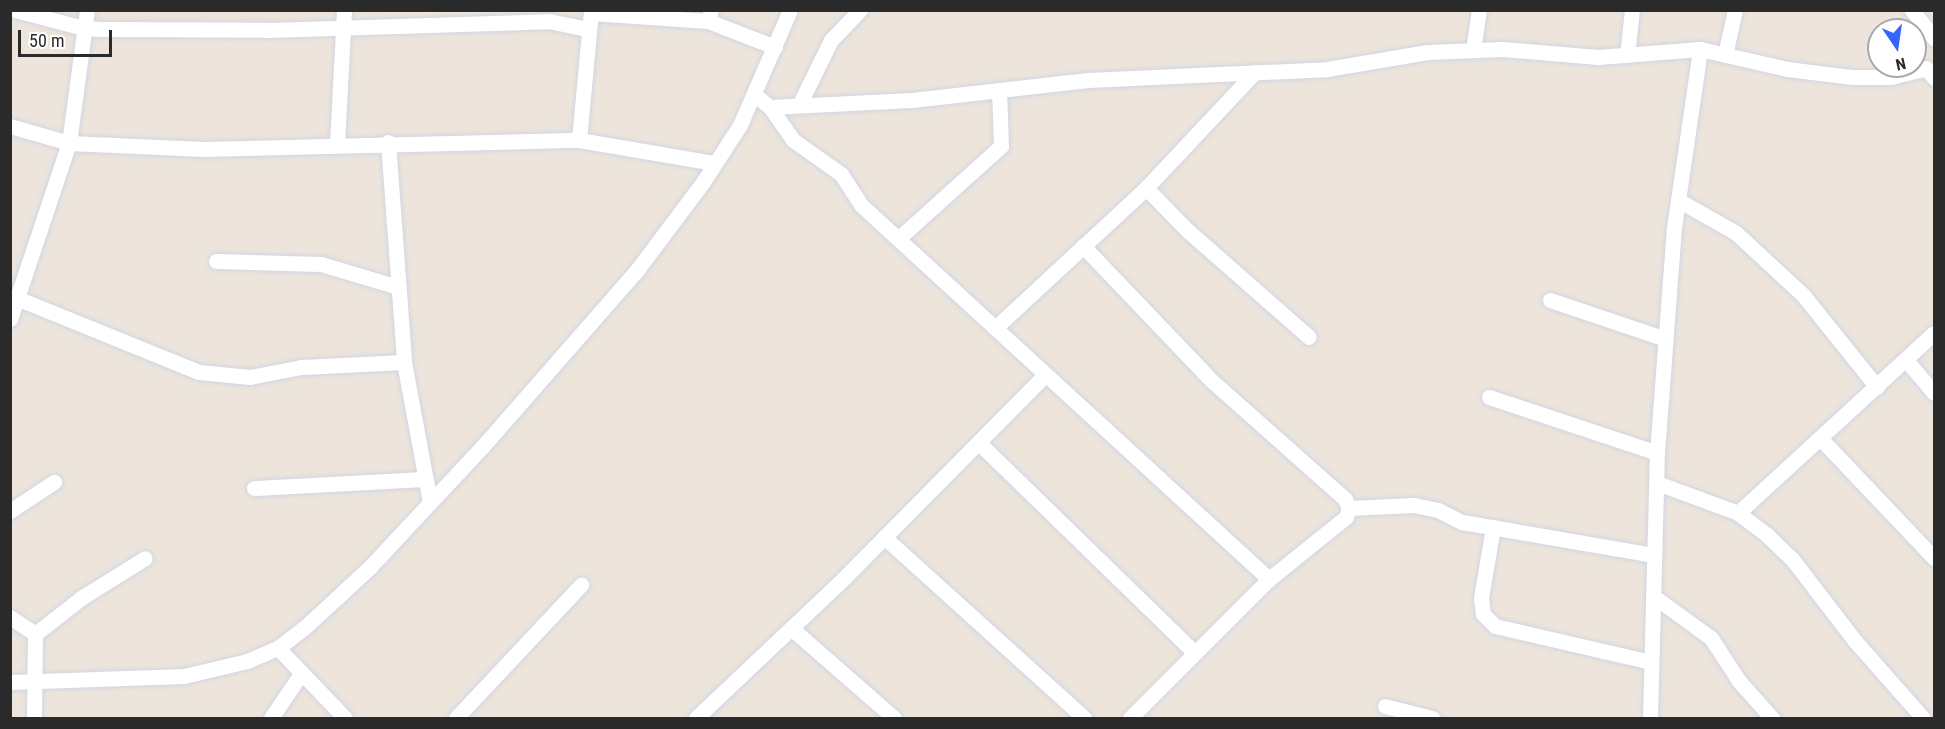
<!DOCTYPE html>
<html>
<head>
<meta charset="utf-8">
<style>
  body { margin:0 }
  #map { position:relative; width:1945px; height:729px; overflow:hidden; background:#ede5db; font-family:"Roboto Condensed",sans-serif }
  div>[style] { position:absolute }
  .roads { filter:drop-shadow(0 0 2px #d1d5e4) drop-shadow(0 0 2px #d1d5e4) }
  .street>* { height:15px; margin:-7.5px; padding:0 7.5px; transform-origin:7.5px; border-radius:7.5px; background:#fff }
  span { translate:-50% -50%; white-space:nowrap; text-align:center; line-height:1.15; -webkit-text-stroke:6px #fff; paint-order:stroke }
  .frame { position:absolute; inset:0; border:12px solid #2a2a2a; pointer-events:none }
  .north { position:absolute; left:1867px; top:18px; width:60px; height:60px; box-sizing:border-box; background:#fff; border:2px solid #aaa; border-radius:50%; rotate:167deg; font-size:16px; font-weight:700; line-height:24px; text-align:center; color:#2a2a2a }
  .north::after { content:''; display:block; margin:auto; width:21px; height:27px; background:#3763ff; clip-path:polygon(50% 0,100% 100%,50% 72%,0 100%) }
  .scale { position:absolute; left:18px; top:30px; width:94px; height:27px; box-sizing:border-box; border:3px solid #2a2a2a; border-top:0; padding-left:8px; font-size:18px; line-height:21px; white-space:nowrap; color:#2a2a2a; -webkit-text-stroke:4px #fff; paint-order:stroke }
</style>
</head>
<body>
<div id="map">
  <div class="roads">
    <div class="street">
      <i style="left:15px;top:10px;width:71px;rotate:14.6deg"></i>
      <i style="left:84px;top:28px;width:18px;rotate:3deg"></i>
      <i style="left:102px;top:29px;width:167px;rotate:0.3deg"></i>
      <i style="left:269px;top:30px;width:280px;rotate:-1.8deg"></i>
      <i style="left:549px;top:21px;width:39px;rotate:12deg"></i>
      <i style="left:1912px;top:10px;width:36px;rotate:52deg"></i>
      <i style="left:591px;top:13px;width:117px;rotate:3.9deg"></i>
      <i style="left:708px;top:21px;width:11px;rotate:-75deg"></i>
      <i style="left:708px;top:21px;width:72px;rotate:21.2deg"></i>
      <i style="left:1473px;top:50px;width:40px;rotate:-81.5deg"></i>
      <i style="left:1627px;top:55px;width:45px;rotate:-83.7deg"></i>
      <i style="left:1725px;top:55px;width:46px;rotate:-77.5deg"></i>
      <i style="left:755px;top:95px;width:19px;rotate:39deg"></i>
      <i style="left:770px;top:107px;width:142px;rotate:-2.8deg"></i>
      <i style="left:912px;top:100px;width:177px;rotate:-6.5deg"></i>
      <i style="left:1088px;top:80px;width:239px;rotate:-2.6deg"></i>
      <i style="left:1327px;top:69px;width:102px;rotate:-9.6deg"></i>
      <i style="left:1428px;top:52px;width:75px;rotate:-2.3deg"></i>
      <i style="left:1503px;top:49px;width:95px;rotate:4.8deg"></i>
      <i style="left:1598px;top:57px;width:102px;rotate:-4.5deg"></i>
      <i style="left:1700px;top:49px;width:89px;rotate:12.9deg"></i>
      <i style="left:1787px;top:69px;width:65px;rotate:7deg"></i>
      <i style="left:1852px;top:77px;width:39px"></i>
      <i style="left:1891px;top:77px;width:36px;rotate:-14deg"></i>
      <i style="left:1926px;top:68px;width:13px;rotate:51deg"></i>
      <i style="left:800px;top:103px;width:70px;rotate:-63.8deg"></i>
      <i style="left:831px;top:40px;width:42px;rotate:-46deg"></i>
      <i style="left:770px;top:107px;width:40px;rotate:55.1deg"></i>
      <i style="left:793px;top:140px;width:59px;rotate:35.3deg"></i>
      <i style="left:841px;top:174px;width:37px;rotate:57deg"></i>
      <i style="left:861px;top:205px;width:553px;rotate:42.51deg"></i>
      <i style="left:10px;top:126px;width:61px;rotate:16.1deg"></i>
      <i style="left:69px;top:143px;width:135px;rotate:2.5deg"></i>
      <i style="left:204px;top:149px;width:375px;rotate:-1.4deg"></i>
      <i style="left:579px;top:140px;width:136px;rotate:9.7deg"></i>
      <i style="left:579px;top:140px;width:131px;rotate:-84.7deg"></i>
      <i style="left:388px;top:142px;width:221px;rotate:85.8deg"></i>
      <i style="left:404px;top:362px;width:142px;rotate:79.5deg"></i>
      <i style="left:337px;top:144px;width:134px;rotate:-87deg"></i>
      <i style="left:1146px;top:188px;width:59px;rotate:45.7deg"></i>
      <i style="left:1187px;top:230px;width:162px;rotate:41.3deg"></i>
      <i style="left:1678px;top:200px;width:67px;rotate:29.6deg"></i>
      <i style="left:1736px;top:233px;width:91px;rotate:42.8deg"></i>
      <i style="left:1803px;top:295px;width:118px;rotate:51.2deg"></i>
      <i style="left:900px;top:237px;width:136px;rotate:-42deg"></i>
      <i style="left:1001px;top:146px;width:56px;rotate:-92deg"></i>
      <i style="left:1083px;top:246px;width:187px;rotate:46.3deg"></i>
      <i style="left:1212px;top:381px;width:178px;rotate:41.6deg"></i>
      <i style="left:1345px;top:499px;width:10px;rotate:66deg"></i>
      <i style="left:1349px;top:508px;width:9px;rotate:108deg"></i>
      <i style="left:1346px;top:517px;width:99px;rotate:141.2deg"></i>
      <i style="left:1269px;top:579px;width:197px;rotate:135deg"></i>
      <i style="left:216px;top:261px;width:105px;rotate:1.6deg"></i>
      <i style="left:321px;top:264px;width:80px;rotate:16.6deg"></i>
      <i style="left:19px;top:299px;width:194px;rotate:22.1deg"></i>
      <i style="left:199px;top:372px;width:51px;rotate:5.6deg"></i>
      <i style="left:250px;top:377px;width:52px;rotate:-11.1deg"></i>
      <i style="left:301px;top:367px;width:103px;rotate:-2.8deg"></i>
      <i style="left:1550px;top:300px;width:122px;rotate:18.6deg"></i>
      <i style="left:10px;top:319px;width:186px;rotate:-71.5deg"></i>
      <i style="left:69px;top:143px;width:134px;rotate:-82.3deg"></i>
      <i style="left:995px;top:328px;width:206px;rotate:-42.8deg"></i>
      <i style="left:1146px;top:188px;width:159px;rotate:-46.8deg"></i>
      <i style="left:1906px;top:360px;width:43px;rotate:49.7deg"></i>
      <i style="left:1489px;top:397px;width:177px;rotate:18.4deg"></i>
      <i style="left:1820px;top:438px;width:166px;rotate:46.5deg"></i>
      <i style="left:979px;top:443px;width:301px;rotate:44.2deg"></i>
      <i style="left:1657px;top:483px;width:86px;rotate:20.3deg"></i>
      <i style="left:1738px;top:513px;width:36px;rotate:37deg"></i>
      <i style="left:1767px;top:535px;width:35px;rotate:44deg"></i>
      <i style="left:1792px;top:559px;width:103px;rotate:52.5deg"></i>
      <i style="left:1855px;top:641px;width:103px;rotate:48.6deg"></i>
      <i style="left:254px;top:488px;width:172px;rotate:-3deg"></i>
      <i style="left:1349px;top:508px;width:65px;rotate:-2.6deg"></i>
      <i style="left:1414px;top:505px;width:25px;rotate:12deg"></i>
      <i style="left:1438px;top:510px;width:27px;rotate:27deg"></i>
      <i style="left:1462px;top:522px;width:195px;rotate:9.8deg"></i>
      <i style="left:10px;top:511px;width:53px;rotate:-33.4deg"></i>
      <i style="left:1738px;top:513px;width:266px;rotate:-42.6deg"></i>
      <i style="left:1493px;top:527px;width:72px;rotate:99.6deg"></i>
      <i style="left:1481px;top:598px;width:16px;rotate:83deg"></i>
      <i style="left:1483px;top:614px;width:17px;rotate:45deg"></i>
      <i style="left:1495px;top:626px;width:160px;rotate:13deg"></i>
      <i style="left:884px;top:537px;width:270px;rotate:42.1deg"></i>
      <i style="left:1653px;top:596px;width:72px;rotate:35.9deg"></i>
      <i style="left:1711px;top:638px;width:51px;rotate:56.9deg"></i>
      <i style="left:1739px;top:681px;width:50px;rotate:48.3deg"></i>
      <i style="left:10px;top:617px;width:30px;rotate:34deg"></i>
      <i style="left:35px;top:634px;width:84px;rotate:90.7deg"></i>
      <i style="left:791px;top:628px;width:137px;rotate:41.1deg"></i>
      <i style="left:35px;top:634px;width:58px;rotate:-38deg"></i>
      <i style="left:81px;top:598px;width:75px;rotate:-32deg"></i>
      <i style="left:278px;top:648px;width:97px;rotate:46.3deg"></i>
      <i style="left:10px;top:682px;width:174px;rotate:-2deg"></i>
      <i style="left:184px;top:676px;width:65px;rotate:-13.4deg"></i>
      <i style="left:247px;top:661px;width:34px;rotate:-23deg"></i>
      <i style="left:278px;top:648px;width:33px;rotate:-38deg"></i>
      <i style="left:304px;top:628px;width:90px;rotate:-42.7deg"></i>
      <i style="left:370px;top:567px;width:166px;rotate:-47deg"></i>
      <i style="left:483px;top:446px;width:234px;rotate:-48.8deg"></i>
      <i style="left:637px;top:270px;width:110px;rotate:-53.1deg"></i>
      <i style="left:703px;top:182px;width:68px;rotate:-57deg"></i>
      <i style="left:740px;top:125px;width:125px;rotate:-66.5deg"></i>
      <i style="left:1385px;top:706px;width:49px;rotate:14.3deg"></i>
      <i style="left:271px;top:718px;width:52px;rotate:-56deg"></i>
      <i style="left:456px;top:718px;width:183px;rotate:-46.8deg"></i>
      <i style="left:696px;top:718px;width:204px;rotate:-43.4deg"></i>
      <i style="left:844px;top:578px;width:286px;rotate:-45.3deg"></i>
      <i style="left:1650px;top:718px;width:265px;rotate:-88.5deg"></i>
      <i style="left:1657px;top:453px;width:226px;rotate:-85.7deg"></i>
      <i style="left:1674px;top:228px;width:181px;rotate:-81.7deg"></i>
    </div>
  </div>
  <div class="frame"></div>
  <div class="north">N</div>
  <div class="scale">50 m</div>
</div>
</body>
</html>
